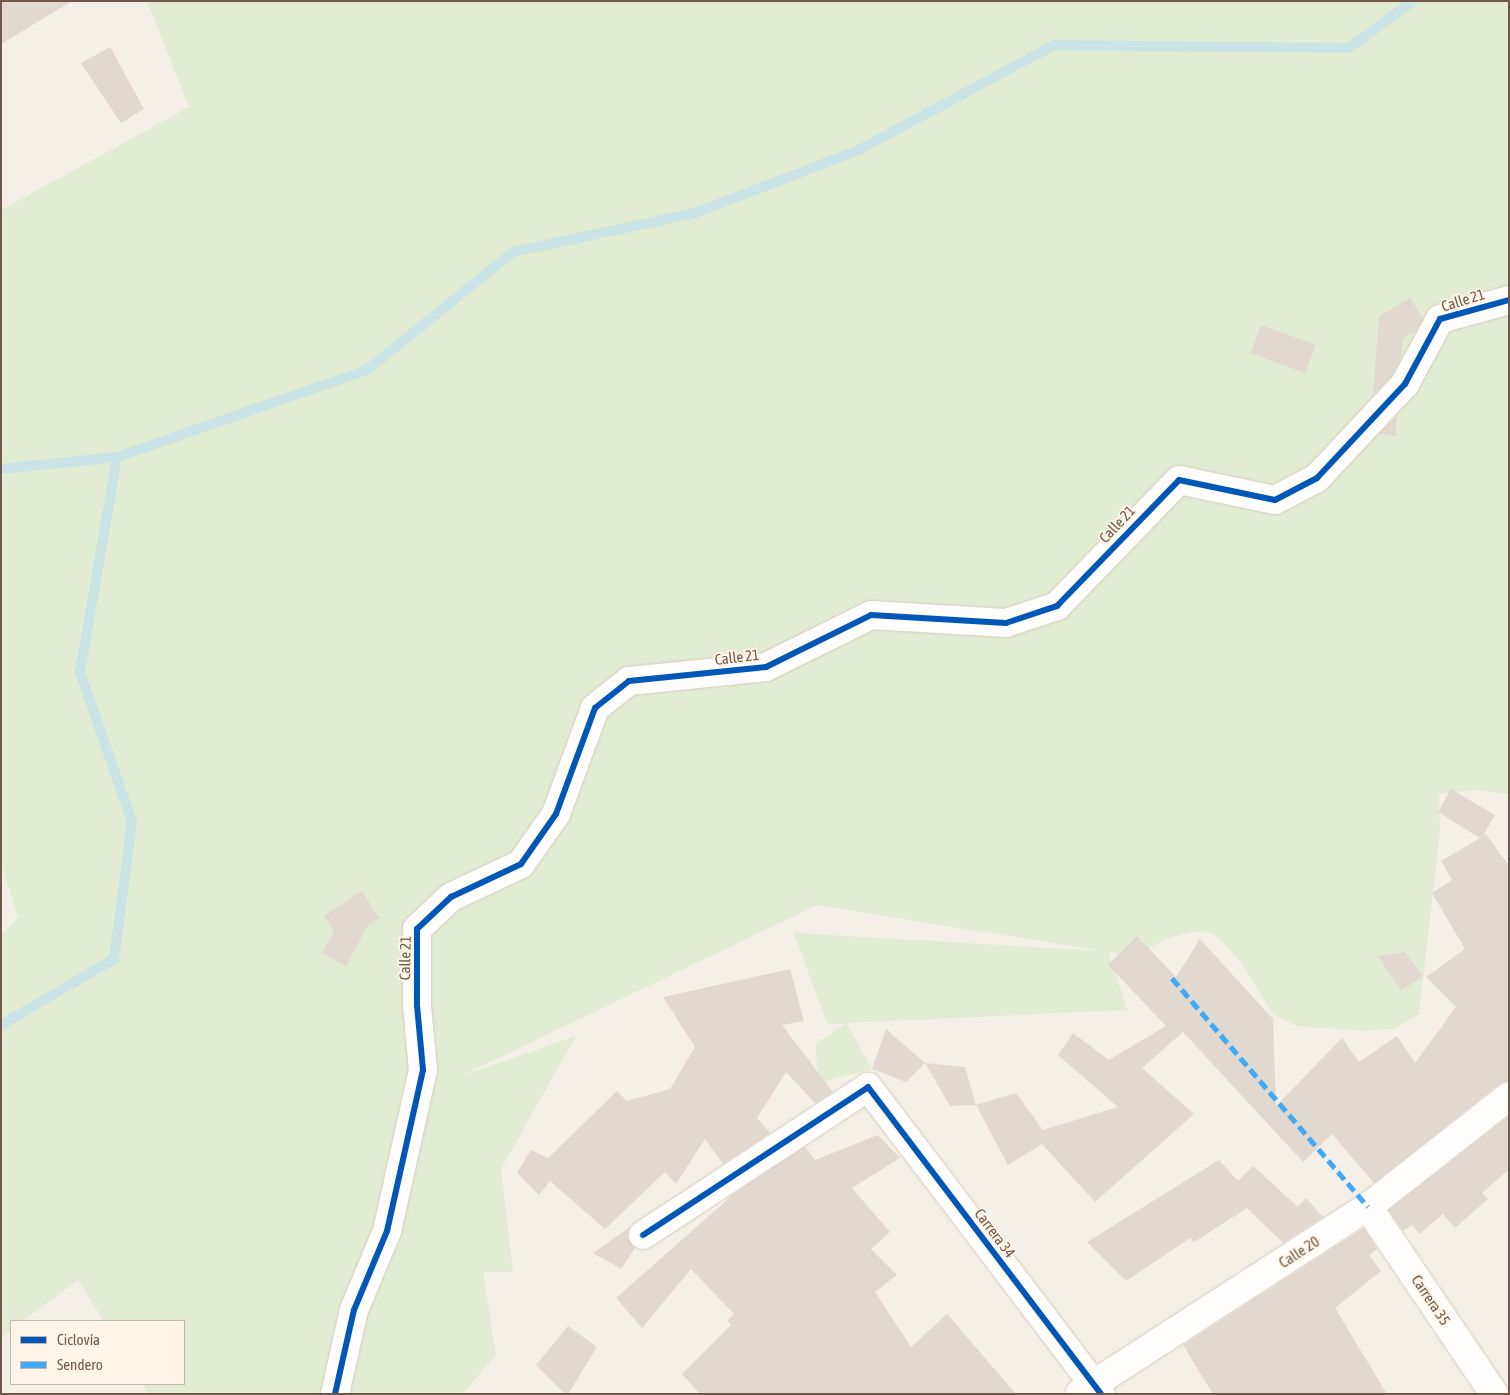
<!DOCTYPE html>
<html>
<head>
<meta charset="utf-8">
<style>
  body { margin:0 }
  #map { position:relative; width:1510px; height:1395px; overflow:hidden; background:#f5f0e7; font-family:"Asap Condensed",sans-serif }
  div>[style] { position:absolute }
  .green>* { inset:0; background:#e1ecd2 }
  .stream>* { height:10px; margin:-5px; padding:0 5px; transform-origin:5px; border-radius:5px; background:#cae3e5 }
  .building>* { inset:0; background:#e1d8cf; transform-origin:0 0 }
  .roads { filter:drop-shadow(0 0 1px #d4cbc2) drop-shadow(0 0 1px #d4cbc2) }
  .minor>* { height:28px; margin:-14px; padding:0 14px; transform-origin:14px; border-radius:14px; background:#fefdfb }
  .quiet>* { height:5px; margin-top:-2.5px; transform-origin:0; background:repeating-linear-gradient(90deg,#3fa9f5 0 10px,transparent 0 15px) }
  .cycleway>* { height:6px; margin:-3px; padding:0 3px; transform-origin:3px; border-radius:3px; background:#0057b8 }
  span { translate:-50% -50%; white-space:nowrap; text-align:center; line-height:1.15; -webkit-text-stroke:4px #fef5e7; paint-order:stroke }
  .street-label { font-size:15px; color:#715849 }
  .frame { position:absolute; inset:0; border:2px solid #715849; pointer-events:none }
  .legend { position:absolute; left:10px; top:1320px; width:175px; height:65px; box-sizing:border-box; background:#fef5e7; border:1px solid #c6b6a8; margin:0; padding:6px 9px; list-style:none; font-size:15px; color:#715849 }
  .legend li { display:flex; align-items:center; gap:10px; height:25px }
  .legend b { width:25px; border:1px solid #c6b6a8 }
</style>
</head>
<body>
<div id="map">
  <div class="green">
    <i style="clip-path:polygon(147px 1px,1509px 1px,1509px 794px,1475px 790px,1439px 794px,1440px 832px,1419px 1014px,1393px 1029px,1365px 1031px,1296px 1026px,1272px 1013px,1241px 963px,1226px 945px,1211px 933px,1191px 932px,1168px 938px,1134px 956px,1109px 952px,1127px 1010px,846px 1023px,872px 1069px,819px 1083px,815px 1044px,845px 1024px,827px 1024px,794px 933px,1102px 951px,817px 905px,461px 1076px,576px 1036px,501px 1169px,513px 1272px,483px 1272px,496px 1355px,462px 1394px,149px 1394px,143px 1384px,184px 1384px,184px 1321px,104px 1321px,78px 1280px,23px 1321px,11px 1321px,11px 1330px,1px 1338px,1px 935px,18px 917px,1px 864px,1px 210px,189px 107px)"></i>
  </div>
  <div class="stream">
    <i style="left:1px;top:469px;width:117px;rotate:-5.9deg"></i>
    <i style="left:1px;top:1025px;width:131px;rotate:-30.3deg"></i>
    <i style="left:114px;top:959px;width:138px;rotate:-82.5deg"></i>
    <i style="left:132px;top:822px;width:159px;rotate:-109.1deg"></i>
    <i style="left:80px;top:672px;width:218px;rotate:-80.2deg"></i>
    <i style="left:117px;top:457px;width:265px;rotate:-19.2deg"></i>
    <i style="left:367px;top:370px;width:188px;rotate:-38.9deg"></i>
    <i style="left:513px;top:252px;width:186px;rotate:-12.1deg"></i>
    <i style="left:695px;top:213px;width:176px;rotate:-21deg"></i>
    <i style="left:859px;top:150px;width:221px;rotate:-28.3deg"></i>
    <i style="left:1054px;top:45px;width:295px;rotate:0.6deg"></i>
    <i style="left:1349px;top:48px;width:79px;rotate:-36.3deg"></i>
  </div>
  <div class="building">
    <i style="clip-path:polygon(1px 1px,72px 1px,1px 44px)"></i>
    <i style="clip-path:polygon(110px 47px,144px 109px,121px 123px,81px 63px)"></i>
    <i style="clip-path:polygon(1410px 298px,1423px 318px,1417px 330px,1403px 338px,1401px 358px,1392px 375px,1373px 395px,1379px 317px)"></i>
    <i style="left:1261px;top:325px;width:58px;height:30px;rotate:20deg"></i>
    <i style="clip-path:polygon(1397px 416px,1395px 436px,1379px 434px)"></i>
    <i style="clip-path:polygon(1451px 789px,1495px 815px,1483px 836px,1486px 834px,1509px 866px,1509px 1081px,1499px 1084px,1374px 1183px,1332px 1134px,1303px 1162px,1183px 1032px,1142px 1068px,1194px 1114px,1095px 1202px,1042px 1144px,1008px 1165px,976px 1105px,1016px 1093px,1043px 1130px,1118px 1107px,1058px 1055px,1073px 1033px,1109px 1060px,1166px 1026px,1108px 965px,1137px 936px,1176px 977px,1200px 939px,1273px 1019px,1276px 1106px,1342px 1038px,1359px 1062px,1397px 1036px,1415px 1063px,1456px 1007px,1426px 977px,1465px 949px,1432px 893px,1452px 880px,1441px 861px,1480px 838px,1438px 812px)"></i>
    <i style="clip-path:polygon(362px 891px,379px 918px,368px 925px,346px 966px,322px 953px,334px 931px,324px 916px)"></i>
    <i style="clip-path:polygon(1405px 952px,1423px 976px,1401px 991px,1378px 956px)"></i>
    <i style="clip-path:polygon(790px 969px,804px 1021px,782px 1025px,833px 1092px,815px 1103px,786px 1072px,757px 1118px,770px 1133px,723px 1164px,705px 1139px,676px 1184px,665px 1172px,605px 1229px,550px 1181px,539px 1195px,517px 1173px,531px 1150px,548px 1158px,617px 1091px,627px 1101px,670px 1089px,695px 1047px,663px 997px)"></i>
    <i style="clip-path:polygon(886px 1029px,925px 1063px,906px 1082px,872px 1069px)"></i>
    <i style="clip-path:polygon(925px 1063px,965px 1067px,976px 1105px,950px 1106px)"></i>
    <i style="clip-path:polygon(1509px 1116px,1509px 1169px,1482px 1193px,1488px 1199px,1455px 1228px,1443px 1214px,1419px 1234px,1412px 1225px,1403px 1231px,1389px 1210px)"></i>
    <i style="clip-path:polygon(878px 1135px,900px 1158px,852px 1188px,890px 1232px,871px 1249px,897px 1275px,875px 1292px,911px 1347px,947px 1314px,1016px 1394px,700px 1394px,682px 1374px,731px 1325px,727px 1321px,734px 1314px,691px 1269px,642px 1328px,616px 1298px,736px 1192px,805px 1147px,815px 1160px)"></i>
    <i style="clip-path:polygon(1219px 1160px,1238px 1181px,1253px 1166px,1298px 1207px,1306px 1198px,1323px 1217px,1283px 1243px,1247px 1208px,1194px 1242px,1190px 1238px,1126px 1281px,1087px 1242px)"></i>
    <i style="clip-path:polygon(630px 1227px,627px 1236px,635px 1248px,621px 1269px,593px 1253px)"></i>
    <i style="clip-path:polygon(1364px 1228px,1377px 1249px,1369px 1255px,1381px 1271px,1335px 1308px,1387px 1394px,1213px 1394px,1183px 1345px)"></i>
    <i style="clip-path:polygon(568px 1326px,597px 1347px,568px 1394px,565px 1394px,536px 1365px)"></i>
  </div>
  <div class="roads">
    <div class="minor">
      <i style="left:1368px;top:1207px;width:225px;rotate:56deg"></i>
      <i style="left:643px;top:1235px;width:269px;rotate:-33.3deg"></i>
      <i style="left:868px;top:1087px;width:385px;rotate:52.8deg"></i>
      <i style="left:1080px;top:1393px;width:343px;rotate:-32.9deg"></i>
      <i style="left:1368px;top:1207px;width:179px;rotate:-38.2deg"></i>
      <i style="left:335px;top:1394px;width:86px;rotate:-77.3deg"></i>
      <i style="left:354px;top:1310px;width:86px;rotate:-67.3deg"></i>
      <i style="left:387px;top:1231px;width:165px;rotate:-77.4deg"></i>
      <i style="left:423px;top:1070px;width:65px;rotate:-95.3deg"></i>
      <i style="left:417px;top:1005px;width:76px;rotate:-90deg"></i>
      <i style="left:417px;top:929px;width:47px;rotate:-43.3deg"></i>
      <i style="left:451px;top:897px;width:77px;rotate:-25.2deg"></i>
      <i style="left:521px;top:864px;width:61px;rotate:-55deg"></i>
      <i style="left:556px;top:814px;width:113px;rotate:-69.8deg"></i>
      <i style="left:595px;top:708px;width:43px;rotate:-38.5deg"></i>
      <i style="left:629px;top:681px;width:138px;rotate:-5.8deg"></i>
      <i style="left:766px;top:667px;width:117px;rotate:-26.3deg"></i>
      <i style="left:871px;top:615px;width:135px;rotate:3.4deg"></i>
      <i style="left:1006px;top:623px;width:54px;rotate:-18.4deg"></i>
      <i style="left:1057px;top:606px;width:175px;rotate:-45.9deg"></i>
      <i style="left:1179px;top:480px;width:98px;rotate:11.8deg"></i>
      <i style="left:1275px;top:500px;width:47px;rotate:-27.6deg"></i>
      <i style="left:1317px;top:478px;width:129px;rotate:-46.9deg"></i>
      <i style="left:1405px;top:384px;width:74px;rotate:-61.7deg"></i>
      <i style="left:1440px;top:319px;width:72px;rotate:-15.4deg"></i>
    </div>
  </div>
  <div class="quiet">
    <i style="left:1172px;top:978px;width:301px;rotate:49.4deg"></i>
  </div>
  <div class="cycleway">
    <i style="left:643px;top:1235px;width:269px;rotate:-33.3deg"></i>
    <i style="left:868px;top:1087px;width:385px;rotate:52.8deg"></i>
    <i style="left:335px;top:1394px;width:86px;rotate:-77.3deg"></i>
    <i style="left:354px;top:1310px;width:86px;rotate:-67.3deg"></i>
    <i style="left:387px;top:1231px;width:165px;rotate:-77.4deg"></i>
    <i style="left:423px;top:1070px;width:65px;rotate:-95.3deg"></i>
    <i style="left:417px;top:1005px;width:76px;rotate:-90deg"></i>
    <i style="left:417px;top:929px;width:47px;rotate:-43.3deg"></i>
    <i style="left:451px;top:897px;width:77px;rotate:-25.2deg"></i>
    <i style="left:521px;top:864px;width:61px;rotate:-55deg"></i>
    <i style="left:556px;top:814px;width:113px;rotate:-69.8deg"></i>
    <i style="left:595px;top:708px;width:43px;rotate:-38.5deg"></i>
    <i style="left:629px;top:681px;width:138px;rotate:-5.8deg"></i>
    <i style="left:766px;top:667px;width:117px;rotate:-26.3deg"></i>
    <i style="left:871px;top:615px;width:135px;rotate:3.4deg"></i>
    <i style="left:1006px;top:623px;width:54px;rotate:-18.4deg"></i>
    <i style="left:1057px;top:606px;width:175px;rotate:-45.9deg"></i>
    <i style="left:1179px;top:480px;width:98px;rotate:11.8deg"></i>
    <i style="left:1275px;top:500px;width:47px;rotate:-27.6deg"></i>
    <i style="left:1317px;top:478px;width:129px;rotate:-46.9deg"></i>
    <i style="left:1405px;top:384px;width:74px;rotate:-61.7deg"></i>
    <i style="left:1440px;top:319px;width:72px;rotate:-15.4deg"></i>
  </div>
  <div class="street-label">
    <span style="left:1463px;top:300px;rotate:-17deg">Calle 21</span>
    <span style="left:1117px;top:524px;rotate:-47deg">Calle 21</span>
    <span style="left:737px;top:657px;rotate:-7deg">Calle 21</span>
    <span style="left:405px;top:958px;rotate:-89deg">Calle 21</span>
    <span style="left:995px;top:1233px;rotate:53deg">Carrera 34</span>
    <span style="left:1299px;top:1252px;rotate:-33deg">Calle 20</span>
    <span style="left:1431px;top:1300px;rotate:56deg">Carrera 35</span>
  </div>
  <div class="frame"></div>
  <ul class="legend">
  <li><b style="height:6px;background:#0057b8"></b>Ciclovía</li>
  <li><b style="height:6px;background:#3fa9f5"></b>Sendero</li>
  </ul>
</div>
</body>
</html>
